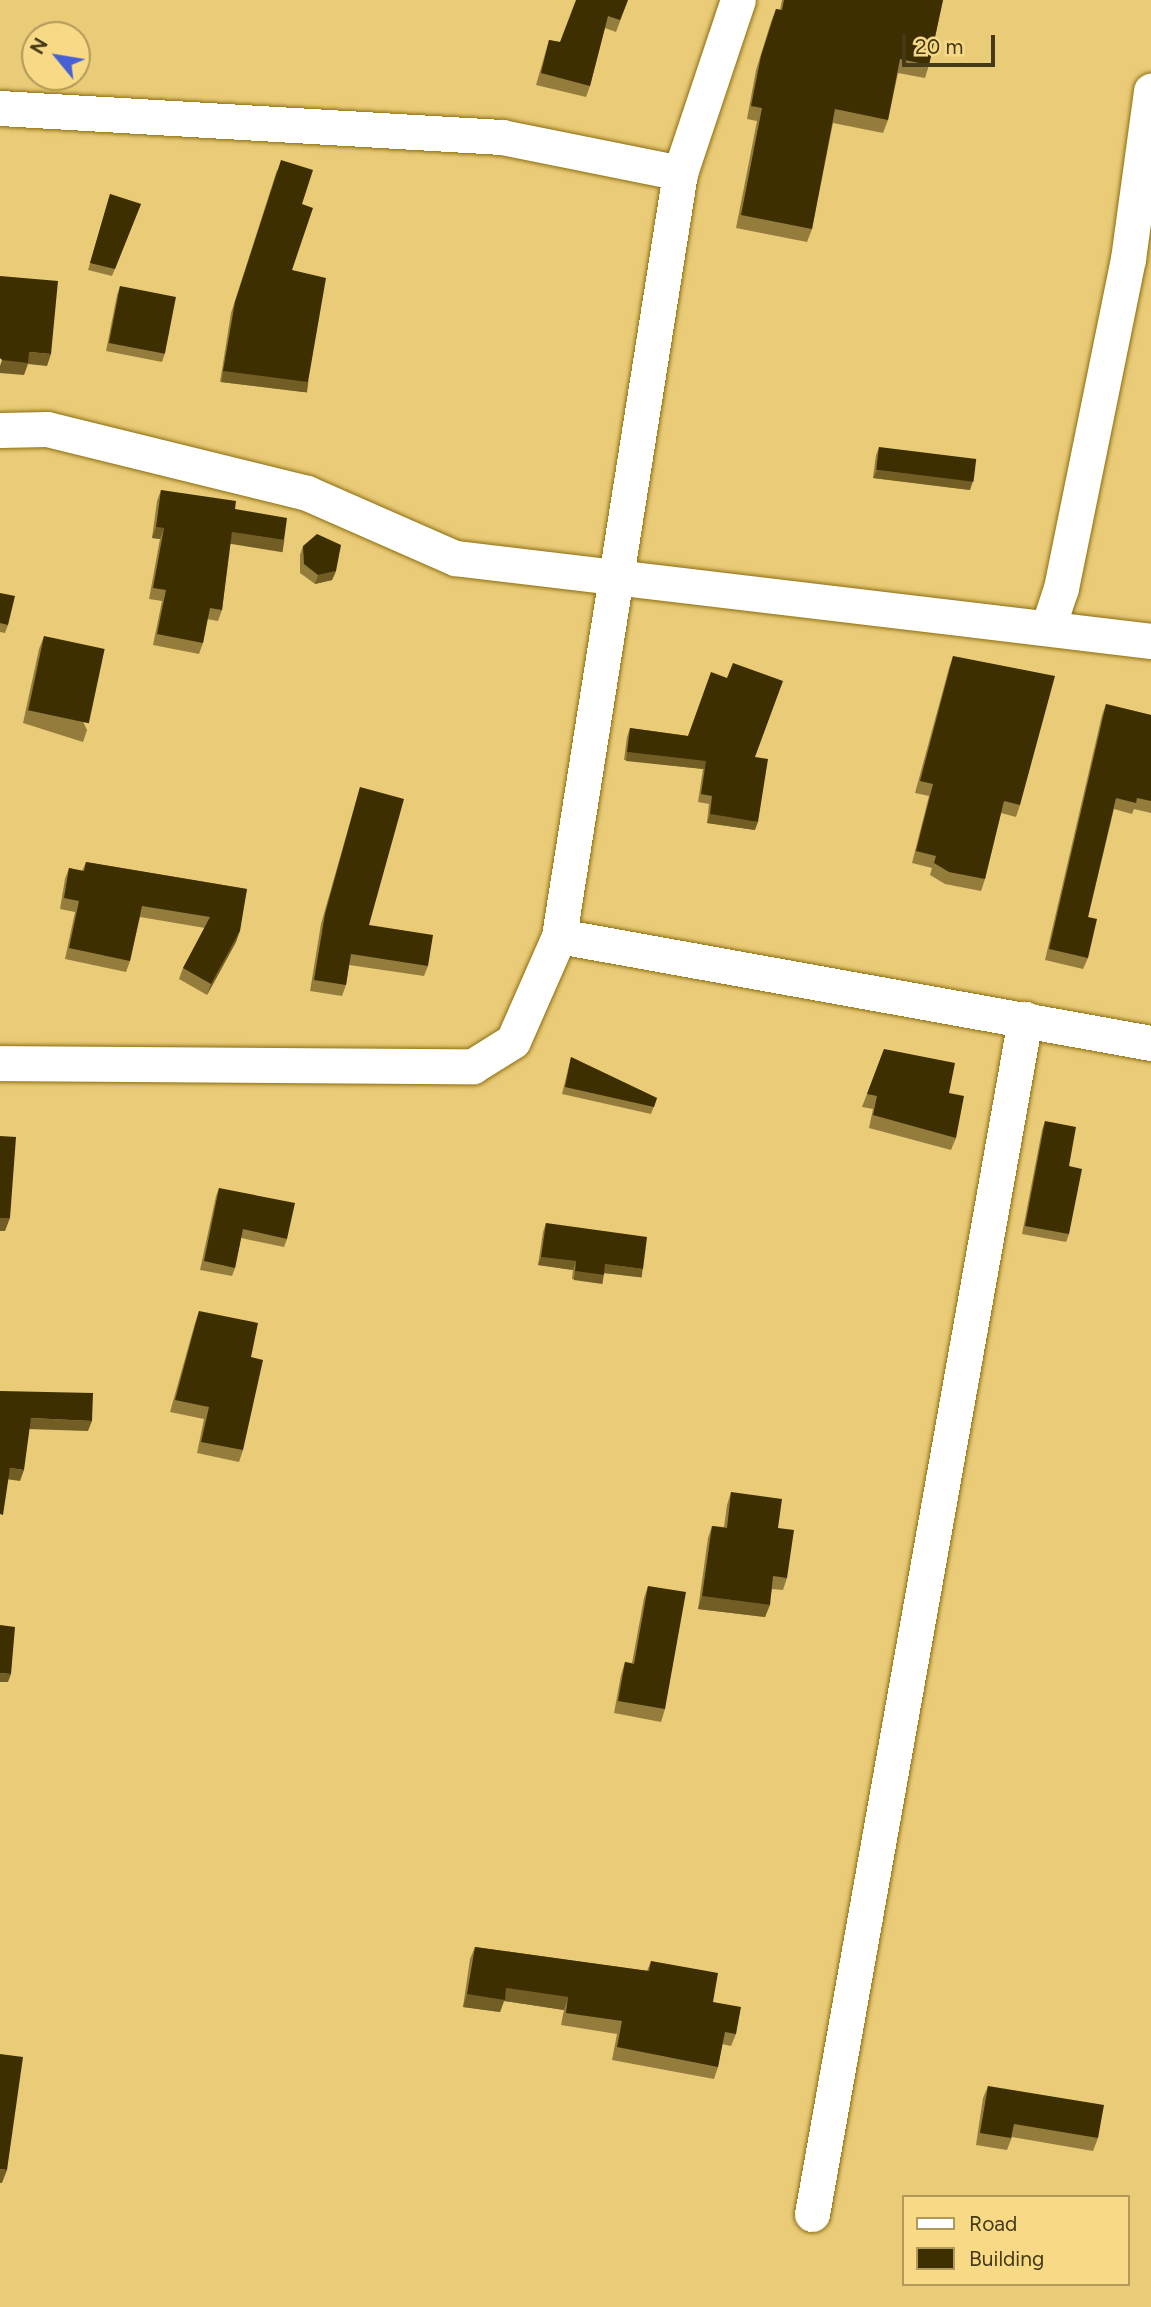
<!DOCTYPE html>
<html>
<head>
<meta charset="utf-8">
<style>
  body { margin:0 }
  #map { position:relative; width:1151px; height:2307px; overflow:hidden; background:#eacb78; font-family:Figtree,sans-serif }
  div>[style] { position:absolute }
  .roads { filter:drop-shadow(0 0 2px #8b6e0f) drop-shadow(0 0 2px #8b6e0f) }
  .minor>* { height:35px; margin:-17.5px; padding:0 17.5px; transform-origin:17.5px; border-radius:17.5px; background:#fff }
  .wall>* { inset:0; background:#947d3c }
  .shaded-wall>* { inset:0; background:#725e24; transform-origin:0 0 }
  .building>* { inset:0; background:#3e2f00; transform-origin:0 0 }
  span { translate:-50% -50%; white-space:nowrap; text-align:center; line-height:1.15; -webkit-text-stroke:7px #f8d985; paint-order:stroke }
  .legend { position:absolute; left:902px; top:2195px; width:228px; height:91px; box-sizing:border-box; background:#f8d985; border:2px solid #b09959; margin:0; padding:9px 12px; list-style:none; font-size:21px; color:#453916 }
  .legend li { display:flex; align-items:center; gap:14px; height:35px }
  .legend b { width:35px; border:2px solid #b09959 }
  .north { position:absolute; left:21px; top:21px; width:70px; height:70px; box-sizing:border-box; background:#f8d985; border:2px solid #b09959; border-radius:50%; rotate:300deg; font-size:19px; font-weight:700; line-height:28px; text-align:center; color:#453916 }
  .north::after { content:''; display:block; margin:auto; width:24px; height:32px; background:#4761d4; clip-path:polygon(50% 0,100% 100%,50% 72%,0 100%) }
  .scale { position:absolute; left:902px; top:35px; width:93px; height:32px; box-sizing:border-box; border:4px solid #453916; border-top:0; padding-left:9px; font-size:21px; line-height:24px; white-space:nowrap; color:#453916; -webkit-text-stroke:5px #f8d985; paint-order:stroke }
</style>
</head>
<body>
<div id="map">
  <div class="roads">
    <div class="minor">
      <i style="left:0;top:108px;width:503px;rotate:3.31deg"></i>
      <i style="left:502px;top:137px;width:182px;rotate:11.4deg"></i>
      <i style="left:0;top:430px;width:47px;rotate:-1.2deg"></i>
      <i style="left:47px;top:429px;width:268px;rotate:13.8deg"></i>
      <i style="left:307px;top:493px;width:162px;rotate:23.7deg"></i>
      <i style="left:455px;top:558px;width:701px;rotate:6.8deg"></i>
      <i style="left:1048px;top:627px;width:41px;rotate:-71.6deg"></i>
      <i style="left:1061px;top:588px;width:336px;rotate:-78.5deg"></i>
      <i style="left:1128px;top:259px;width:170px;rotate:-82.2deg"></i>
      <i style="left:559px;top:936px;width:602px;rotate:10.25deg"></i>
      <i style="left:0;top:1063px;width:473px;rotate:0.4deg"></i>
      <i style="left:473px;top:1066px;width:47px;rotate:-32deg"></i>
      <i style="left:513px;top:1041px;width:115px;rotate:-66.3deg"></i>
      <i style="left:559px;top:936px;width:773px;rotate:-80.99deg"></i>
      <i style="left:680px;top:173px;width:182px;rotate:-71.5deg"></i>
      <i style="left:812px;top:2214px;width:1214px;rotate:-79.89deg"></i>
    </div>
  </div>
  <div class="wall">
    <i style="clip-path:polygon(628px 0,616px 32px,605px 28px,590px 86px,586px 97px,536px 85px,549px 40px,560px 42px)"></i>
    <i style="clip-path:polygon(782px 0,943px 0,929px 65px,925px 78px,898px 73px,888px 120px,883px 133px,833px 123px,812px 229px,807px 242px,736px 228px,757px 121px,747px 119px,756px 70px,771px 22px,776px 9px,780px 10px)"></i>
    <i style="clip-path:polygon(277px 170px,302px 204px,292px 270px,304px 392px,220px 382px,231px 313px)"></i>
    <i style="clip-path:polygon(110px 194px,141px 204px,112px 276px,88px 270px)"></i>
    <i style="clip-path:polygon(120px 286px,165px 353px,162px 362px,106px 351px,117px 295px)"></i>
    <i style="clip-path:polygon(879px 447px,970px 490px,873px 478px,876px 455px)"></i>
    <i style="clip-path:polygon(161px 490px,235px 509px,284px 540px,280px 551px,230px 543px,222px 610px,218px 621px,207px 619px,203px 643px,199px 654px,153px 645px,162px 601px,149px 599px,160px 539px,152px 538px,157px 501px)"></i>
    <i style="clip-path:polygon(303px 546px,336px 571px,332px 580px,315px 584px,300px 573px,300px 555px)"></i>
    <i style="clip-path:polygon(0 593px,8px 625px,5px 633px,0 632px)"></i>
    <i style="clip-path:polygon(44px 636px,87px 730px,83px 742px,23px 723px,39px 649px)"></i>
    <i style="clip-path:polygon(953px 656px,1020px 805px,1016px 817px,1001px 813px,985px 879px,981px 891px,945px 884px,930px 875px,932px 868px,912px 863px,929px 796px,915px 793px,949px 668px)"></i>
    <i style="clip-path:polygon(727px 678px,755px 757px,755px 830px,707px 823px,709px 804px,698px 802px,703px 769px,624px 760px,627px 737px,630px 728px,688px 736px)"></i>
    <i style="clip-path:polygon(1106px 704px,1151px 715px,1151px 813px,1134px 809px,1132px 814px,1114px 809px,1088px 917px,1088px 958px,1083px 969px,1045px 960px,1102px 715px)"></i>
    <i style="clip-path:polygon(360px 787px,369px 925px,428px 966px,424px 976px,349px 965px,346px 985px,342px 996px,310px 991px,321px 924px)"></i>
    <i style="clip-path:polygon(86px 862px,247px 889px,236px 942px,207px 995px,179px 979px,183px 968px,205px 928px,140px 917px,130px 961px,126px 972px,65px 959px,75px 912px,60px 909px,65px 879px,69px 868px,82px 871px)"></i>
    <i style="clip-path:polygon(884px 1049px,949px 1093px,956px 1138px,951px 1150px,869px 1128px,873px 1109px,862px 1107px)"></i>
    <i style="clip-path:polygon(571px 1057px,657px 1098px,651px 1114px,562px 1094px)"></i>
    <i style="clip-path:polygon(1045px 1121px,1069px 1166px,1069px 1234px,1066px 1242px,1022px 1234px,1042px 1130px)"></i>
    <i style="clip-path:polygon(219px 1188px,287px 1239px,284px 1247px,241px 1238px,235px 1268px,232px 1276px,200px 1270px,216px 1196px)"></i>
    <i style="clip-path:polygon(546px 1223px,640px 1277px,604px 1273px,601px 1283px,572px 1279px,573px 1270px,538px 1265px,543px 1232px)"></i>
    <i style="clip-path:polygon(199px 1311px,243px 1450px,239px 1462px,197px 1453px,204px 1419px,170px 1412px,195px 1323px)"></i>
    <i style="clip-path:polygon(731px 1492px,778px 1528px,787px 1578px,783px 1590px,772px 1589px,765px 1617px,698px 1609px,708px 1538px,712px 1526px,724px 1527px,727px 1505px)"></i>
    <i style="clip-path:polygon(648px 1586px,665px 1709px,661px 1722px,614px 1713px,621px 1675px,625px 1662px,632px 1663px,644px 1598px)"></i>
    <i style="clip-path:polygon(475px 1947px,647px 1971px,651px 1961px,713px 2002px,736px 2034px,731px 2046px,722px 2044px,718px 2067px,714px 2079px,612px 2060px,617px 2034px,561px 2025px,564px 2010px,504px 2001px,500px 2012px,463px 2007px,470px 1959px)"></i>
    <i style="clip-path:polygon(988px 2086px,1098px 2138px,1093px 2151px,1012px 2137px,1007px 2150px,976px 2145px,983px 2098px)"></i>
  </div>
  <div class="shaded-wall">
    <i style="clip-path:polygon(29px 352px,51px 354px,47px 366px,28px 364px,24px 375px,0 373px,0 366px,2px 360px)"></i>
    <i style="left:223px;top:371px;width:86px;height:11px;rotate:7deg"></i>
    <i style="clip-path:polygon(877px 470px,973px 481px,970px 490px,873px 478px)"></i>
    <i style="clip-path:polygon(156px 527px,164px 528px,160px 539px,152px 538px)"></i>
    <i style="left:232px;top:532px;width:53px;height:12px;rotate:9deg"></i>
    <i style="clip-path:polygon(336px 571px,332px 580px,315px 584px,318px 575px)"></i>
    <i style="left:627px;top:752px;width:80px;height:9px;rotate:6deg"></i>
    <i style="clip-path:polygon(710px 814px,758px 822px,755px 830px,707px 823px)"></i>
    <i style="clip-path:polygon(240px 931px,236px 942px,207px 995px,211px 984px)"></i>
    <i style="clip-path:polygon(0 1218px,10px 1218px,5px 1231px,0 1231px)"></i>
    <i style="clip-path:polygon(541px 1257px,576px 1261px,573px 1270px,538px 1265px)"></i>
    <i style="left:605px;top:1264px;width:38px;height:9px;rotate:7deg"></i>
    <i style="left:575px;top:1271px;width:29px;height:9px;rotate:8deg"></i>
    <i style="clip-path:polygon(31px 1418px,92px 1421px,88px 1431px,27px 1429px)"></i>
    <i style="clip-path:polygon(10px 1468px,24px 1470px,20px 1481px,6px 1479px)"></i>
    <i style="clip-path:polygon(702px 1596px,770px 1605px,765px 1617px,698px 1609px)"></i>
    <i style="clip-path:polygon(0 1673px,11px 1674px,8px 1682px,0 1682px)"></i>
    <i style="clip-path:polygon(506px 1988px,568px 1997px,564px 2010px,504px 2001px,500px 2012px,463px 2007px,467px 1994px)"></i>
    <i style="clip-path:polygon(0 2169px,7px 2170px,2px 2183px,0 2183px)"></i>
  </div>
  <div class="building">
    <i style="clip-path:polygon(576px 0,628px 0,620px 20px,608px 16px,590px 86px,541px 73px,549px 40px,560px 42px)"></i>
    <i style="clip-path:polygon(784px 0,943px 0,929px 65px,900px 59px,888px 120px,835px 109px,812px 229px,741px 215px,762px 108px,751px 106px,761px 56px,776px 9px,782px 10px)"></i>
    <i style="clip-path:polygon(281px 160px,313px 170px,302px 204px,313px 208px,292px 270px,326px 278px,308px 382px,223px 371px,235px 302px)"></i>
    <i style="clip-path:polygon(110px 194px,141px 204px,115px 269px,90px 263px)"></i>
    <i style="clip-path:polygon(0 276px,58px 281px,51px 354px,29px 352px,28px 363px,2px 360px,0 358px)"></i>
    <i style="left:120px;top:286px;width:57px;height:58px;rotate:11deg"></i>
    <i style="left:879px;top:447px;width:98px;height:23px;rotate:7deg"></i>
    <i style="clip-path:polygon(161px 490px,236px 501px,235px 509px,287px 518px,284px 540px,232px 532px,222px 610px,210px 608px,203px 643px,157px 634px,166px 590px,153px 588px,164px 528px,156px 527px)"></i>
    <i style="clip-path:polygon(317px 534px,341px 545px,336px 571px,318px 575px,304px 564px,303px 546px)"></i>
    <i style="clip-path:polygon(0 593px,15px 596px,8px 625px,0 623px)"></i>
    <i style="left:44px;top:636px;width:62px;height:76px;rotate:12deg"></i>
    <i style="clip-path:polygon(953px 656px,1055px 676px,1020px 805px,1004px 801px,985px 879px,949px 872px,934px 863px,936px 856px,916px 851px,933px 784px,920px 781px)"></i>
    <i style="clip-path:polygon(733px 663px,783px 681px,755px 757px,768px 759px,758px 822px,710px 814px,712px 796px,701px 794px,706px 761px,627px 752px,630px 728px,688px 736px,711px 672px,727px 678px)"></i>
    <i style="clip-path:polygon(1106px 704px,1151px 715px,1151px 801px,1137px 798px,1136px 803px,1116px 798px,1088px 917px,1097px 919px,1088px 958px,1049px 949px)"></i>
    <i style="clip-path:polygon(360px 787px,404px 799px,369px 925px,433px 935px,428px 966px,351px 954px,346px 985px,314px 980px,325px 914px)"></i>
    <i style="clip-path:polygon(86px 862px,247px 889px,240px 931px,211px 984px,183px 968px,210px 917px,142px 906px,130px 961px,69px 948px,79px 901px,64px 898px,69px 868px,84px 871px)"></i>
    <i style="clip-path:polygon(884px 1049px,955px 1063px,949px 1093px,964px 1096px,956px 1138px,873px 1115px,877px 1096px,867px 1094px)"></i>
    <i style="clip-path:polygon(571px 1057px,657px 1098px,654px 1107px,565px 1087px)"></i>
    <i style="clip-path:polygon(1045px 1121px,1076px 1127px,1069px 1166px,1082px 1169px,1069px 1234px,1025px 1226px)"></i>
    <i style="clip-path:polygon(0 1136px,16px 1137px,10px 1218px,0 1218px)"></i>
    <i style="clip-path:polygon(219px 1188px,295px 1203px,287px 1239px,243px 1229px,235px 1268px,204px 1261px)"></i>
    <i style="clip-path:polygon(546px 1223px,647px 1237px,643px 1269px,605px 1264px,604px 1275px,575px 1271px,576px 1261px,541px 1257px)"></i>
    <i style="clip-path:polygon(199px 1311px,258px 1323px,251px 1357px,263px 1360px,243px 1450px,201px 1442px,209px 1407px,175px 1400px)"></i>
    <i style="clip-path:polygon(0 1391px,93px 1393px,92px 1421px,31px 1418px,24px 1470px,10px 1468px,3px 1515px,0 1514px)"></i>
    <i style="clip-path:polygon(731px 1492px,782px 1499px,778px 1528px,794px 1530px,787px 1578px,773px 1576px,770px 1605px,702px 1596px,712px 1526px,727px 1528px)"></i>
    <i style="clip-path:polygon(648px 1586px,686px 1592px,665px 1709px,618px 1701px,625px 1662px,634px 1664px)"></i>
    <i style="clip-path:polygon(0 1625px,15px 1627px,11px 1674px,0 1673px)"></i>
    <i style="clip-path:polygon(475px 1947px,649px 1971px,651px 1961px,718px 1973px,713px 2002px,741px 2007px,736px 2034px,725px 2032px,718px 2067px,617px 2047px,622px 2021px,566px 2013px,568px 1997px,506px 1988px,505px 2000px,467px 1994px)"></i>
    <i style="clip-path:polygon(0 2054px,23px 2057px,7px 2170px,0 2169px)"></i>
    <i style="clip-path:polygon(988px 2086px,1104px 2105px,1098px 2138px,1014px 2124px,1011px 2138px,980px 2133px)"></i>
  </div>
  <ul class="legend">
  <li><b style="height:9px;background:#fff"></b>Road</li>
  <li><b style="height:19px;background:#3e2f00"></b>Building</li>
  </ul>
  <div class="north">N</div>
  <div class="scale">20 m</div>
</div>
</body>
</html>
